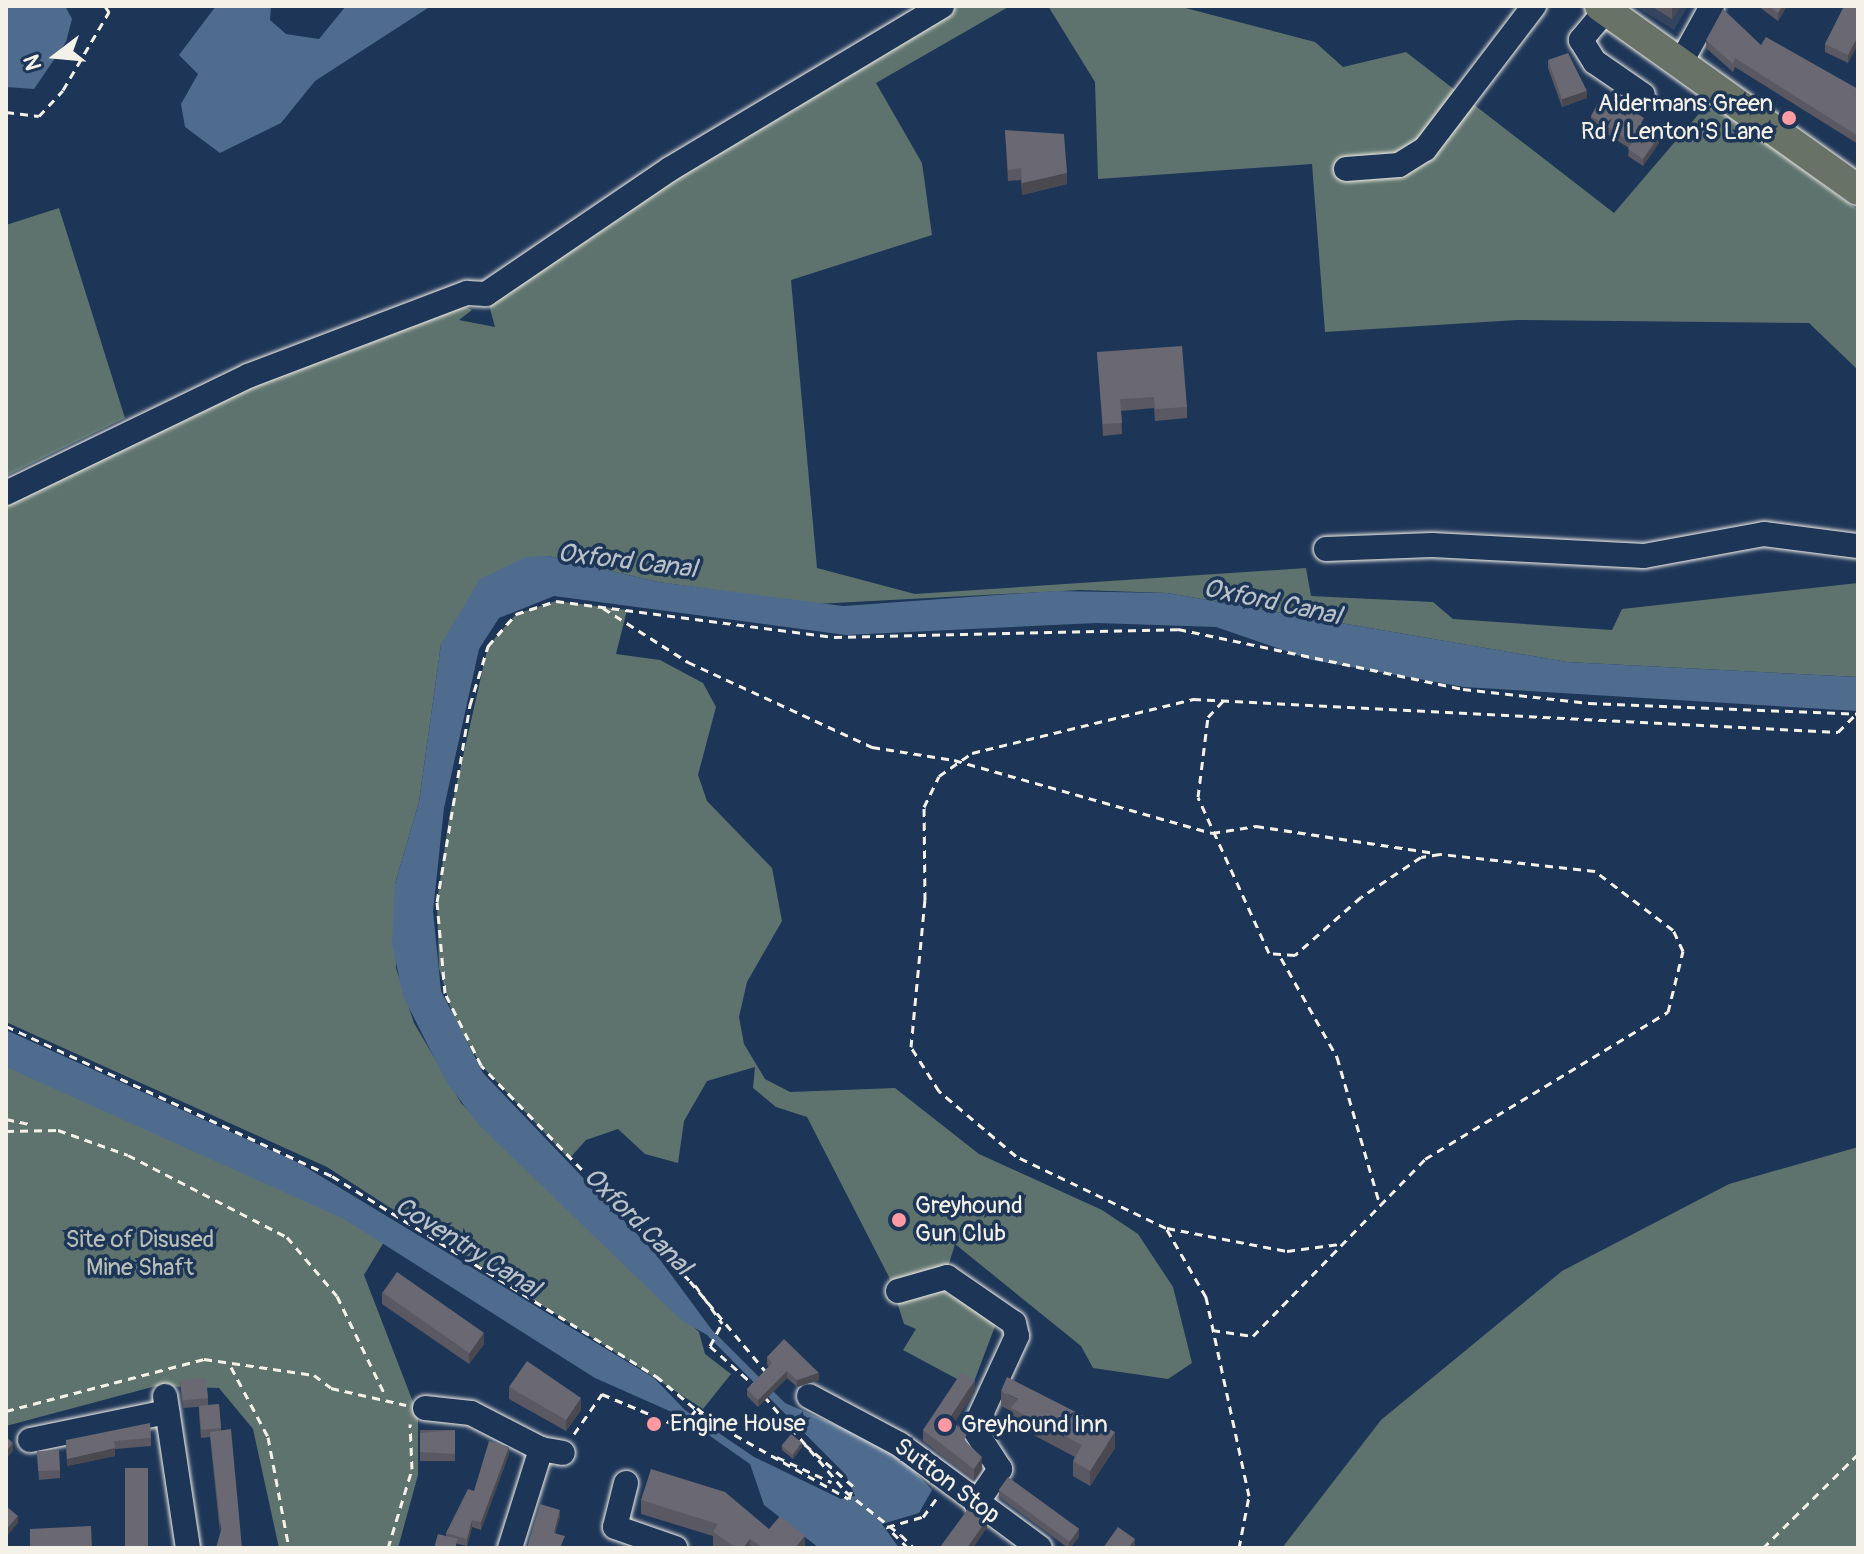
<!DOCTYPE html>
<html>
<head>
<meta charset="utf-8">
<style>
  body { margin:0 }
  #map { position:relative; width:1864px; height:1554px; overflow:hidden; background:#1d3557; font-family:Pangolin,sans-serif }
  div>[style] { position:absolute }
  .built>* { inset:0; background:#34445f }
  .green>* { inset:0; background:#5e736e }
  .water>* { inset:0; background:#4f6c8f }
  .path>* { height:3px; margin-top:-1.5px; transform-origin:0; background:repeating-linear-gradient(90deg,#f4f1e8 0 8px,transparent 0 14px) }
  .roads { filter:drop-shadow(0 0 2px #f4f1e8) drop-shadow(0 0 2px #f4f1e8) }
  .minor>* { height:24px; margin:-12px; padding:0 12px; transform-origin:12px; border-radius:12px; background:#1d3557 }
  .major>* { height:30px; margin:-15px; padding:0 15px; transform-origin:15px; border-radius:15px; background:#697266 }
  .path-bridge>* { height:3px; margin-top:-1.5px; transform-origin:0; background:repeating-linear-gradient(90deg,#f4f1e8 0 8px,transparent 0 14px) }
  .wall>* { inset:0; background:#5a5963; transform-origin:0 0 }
  .shaded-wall>* { inset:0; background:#4a4950 }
  .building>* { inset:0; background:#696873; transform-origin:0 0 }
  .dots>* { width:22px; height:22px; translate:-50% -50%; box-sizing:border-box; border:4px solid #1d3557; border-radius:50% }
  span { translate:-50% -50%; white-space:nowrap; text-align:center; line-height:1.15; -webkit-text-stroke:7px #1d3557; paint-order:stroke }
  .poi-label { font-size:24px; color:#f4f1e8 }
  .right { translate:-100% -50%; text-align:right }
  .left { translate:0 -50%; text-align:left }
  .park-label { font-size:24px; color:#b8bfb7 }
  .street-label { font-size:24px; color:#f4f1e8 }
  .water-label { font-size:26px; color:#bac2c9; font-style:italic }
  .frame { position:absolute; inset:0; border:8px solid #f4f1e8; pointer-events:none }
  .north { position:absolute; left:16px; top:16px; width:80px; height:80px; -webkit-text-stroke:6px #1d3557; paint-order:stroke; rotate:254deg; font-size:22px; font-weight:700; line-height:32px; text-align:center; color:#f4f1e8 }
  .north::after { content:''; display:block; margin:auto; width:28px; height:36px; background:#f4f1e8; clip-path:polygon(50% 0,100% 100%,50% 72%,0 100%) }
</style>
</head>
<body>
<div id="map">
  <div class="built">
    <i style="clip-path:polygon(1635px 6px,1688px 6px,1674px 30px)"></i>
  </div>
  <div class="green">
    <i style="clip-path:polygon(942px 6px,1010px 6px,876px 83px,922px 163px,932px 235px,791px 280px,817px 568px,915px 594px,1306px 568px,1311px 596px,1433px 602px,1453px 619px,1612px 630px,1622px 609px,1858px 583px,1858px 677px,1567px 662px,1167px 593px,1080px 590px,816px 604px,658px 582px,548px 556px,441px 644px,419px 802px,395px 884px,396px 968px,414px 1023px,461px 1103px,699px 1332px,705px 1354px,731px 1374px,703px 1409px,327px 1167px,6px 1022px,6px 497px,259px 377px,457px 303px,472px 310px,459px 320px,495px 327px,486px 294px)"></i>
    <i style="clip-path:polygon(1048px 6px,1178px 6px,1315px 42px,1343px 67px,1406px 52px,1614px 213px,1709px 102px,1858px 210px,1858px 370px,1809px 323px,1517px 320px,1325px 332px,1312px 164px,1098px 179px,1095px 82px)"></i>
    <i style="clip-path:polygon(59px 208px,125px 418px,6px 476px,6px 225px)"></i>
    <i style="clip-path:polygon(556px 601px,627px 610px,616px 654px,660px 660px,703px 683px,716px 707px,698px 775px,707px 801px,772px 868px,782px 921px,747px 982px,739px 1017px,744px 1044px,765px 1079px,790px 1092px,895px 1088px,979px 1154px,1102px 1210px,1138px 1234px,1173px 1287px,1192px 1363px,1168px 1379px,1093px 1368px,1081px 1346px,955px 1244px,941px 1290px,997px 1321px,972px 1387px,903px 1350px,916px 1329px,904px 1324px,889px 1277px,807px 1117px,776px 1107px,753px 1088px,755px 1067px,707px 1081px,684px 1121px,678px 1163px,645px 1154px,618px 1129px,586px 1140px,569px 1159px,481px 1065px,454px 1020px,439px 968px,437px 902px,449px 818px,488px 646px,516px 614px)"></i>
    <i style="clip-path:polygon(6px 1045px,390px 1232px,364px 1275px,418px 1415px,418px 1475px,398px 1548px,279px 1548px,253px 1429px,219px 1388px,156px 1386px,6px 1426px)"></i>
    <i style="clip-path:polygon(1858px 1147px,1858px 1548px,1282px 1548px,1381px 1420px,1562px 1271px,1729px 1184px)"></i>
  </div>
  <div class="water">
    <i style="clip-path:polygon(6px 6px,65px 6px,72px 19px,66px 42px,34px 89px,6px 87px)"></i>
    <i style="clip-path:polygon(216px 6px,271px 6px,270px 20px,286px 34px,319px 39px,346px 6px,431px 6px,315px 81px,281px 123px,220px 153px,185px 127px,181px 104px,198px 74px,179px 55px)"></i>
    <i style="clip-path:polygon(548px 556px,658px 582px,843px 606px,1055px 591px,1167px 593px,1567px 662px,1858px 677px,1858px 711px,1464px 687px,1312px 660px,1216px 627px,1097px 623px,846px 635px,554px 596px,499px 618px,479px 649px,444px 808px,433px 911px,441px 991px,483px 1073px,655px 1253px,712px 1330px,785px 1403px,895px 1451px,932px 1490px,919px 1513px,882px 1524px,899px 1548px,819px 1548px,764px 1505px,750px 1464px,683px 1417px,595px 1378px,344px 1219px,6px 1067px,6px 1030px,299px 1163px,654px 1378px,685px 1410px,754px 1457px,841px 1499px,855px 1496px,846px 1475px,707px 1335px,681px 1320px,480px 1126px,447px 1083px,403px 996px,392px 943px,395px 884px,419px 802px,441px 644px,480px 579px,526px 557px)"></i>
  </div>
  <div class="path">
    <i style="left:6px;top:112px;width:33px;rotate:7deg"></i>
    <i style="left:39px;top:116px;width:35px;rotate:-47deg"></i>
    <i style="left:63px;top:90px;width:91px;rotate:-59.5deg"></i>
    <i style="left:109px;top:12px;width:7px;rotate:-124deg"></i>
    <i style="left:603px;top:608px;width:101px;rotate:32.4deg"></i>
    <i style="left:688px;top:662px;width:203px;rotate:24.8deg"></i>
    <i style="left:872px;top:747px;width:83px;rotate:9deg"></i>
    <i style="left:954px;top:760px;width:268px;rotate:15.8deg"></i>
    <i style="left:1212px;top:833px;width:45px;rotate:-9deg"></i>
    <i style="left:1256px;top:826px;width:181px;rotate:8.6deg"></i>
    <i style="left:1281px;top:958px;width:114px;rotate:60.5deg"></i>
    <i style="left:1337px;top:1057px;width:154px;rotate:73.8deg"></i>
    <i style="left:6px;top:1026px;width:359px;rotate:24.7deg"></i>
    <i style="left:332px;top:1176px;width:381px;rotate:31.7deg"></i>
    <i style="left:656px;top:1376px;width:70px;rotate:39.8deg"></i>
    <i style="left:710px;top:1421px;width:159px;rotate:29.3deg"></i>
    <i style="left:849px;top:1499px;width:14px;rotate:-73deg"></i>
    <i style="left:853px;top:1486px;width:66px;rotate:-139.3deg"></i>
    <i style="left:6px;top:1119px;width:25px;rotate:12deg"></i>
    <i style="left:6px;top:1131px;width:52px;rotate:-1.1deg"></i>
    <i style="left:58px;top:1130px;width:74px;rotate:19.7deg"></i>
    <i style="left:128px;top:1155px;width:179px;rotate:27.3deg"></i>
    <i style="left:287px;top:1237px;width:77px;rotate:49.7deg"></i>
    <i style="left:337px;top:1296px;width:110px;rotate:64.1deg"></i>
    <i style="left:1167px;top:1228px;width:122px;rotate:10.9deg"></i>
    <i style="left:1287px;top:1251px;width:53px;rotate:-7.5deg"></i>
    <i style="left:695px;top:1285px;width:47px;rotate:54.6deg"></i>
    <i style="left:1212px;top:1330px;width:41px;rotate:8.3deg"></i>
    <i style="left:1253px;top:1336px;width:247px;rotate:-45.8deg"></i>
    <i style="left:1425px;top:1159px;width:284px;rotate:-31.2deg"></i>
    <i style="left:1668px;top:1012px;width:63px;rotate:-76.2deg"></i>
    <i style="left:1683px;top:951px;width:23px;rotate:-115deg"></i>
    <i style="left:1673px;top:930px;width:98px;rotate:-142.9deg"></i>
    <i style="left:1595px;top:871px;width:156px;rotate:-173.7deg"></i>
    <i style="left:1440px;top:854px;width:19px;rotate:171deg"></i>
    <i style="left:1421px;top:857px;width:72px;rotate:146.3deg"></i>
    <i style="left:1361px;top:897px;width:88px;rotate:138.7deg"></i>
    <i style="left:1295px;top:955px;width:26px;rotate:-176deg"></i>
    <i style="left:1269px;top:953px;width:171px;rotate:-114.5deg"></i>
    <i style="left:1198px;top:797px;width:81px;rotate:-82.9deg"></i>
    <i style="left:1208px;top:717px;width:22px;rotate:-47deg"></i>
    <i style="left:710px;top:1346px;width:59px;rotate:41.6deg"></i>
    <i style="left:231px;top:1367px;width:79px;rotate:62.1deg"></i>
    <i style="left:268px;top:1437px;width:113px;rotate:79.3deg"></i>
    <i style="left:767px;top:1373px;width:121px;rotate:-130deg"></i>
    <i style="left:689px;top:1280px;width:299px;rotate:-134.1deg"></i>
    <i style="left:481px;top:1065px;width:80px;rotate:-116.6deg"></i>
    <i style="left:445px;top:993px;width:91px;rotate:-95deg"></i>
    <i style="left:437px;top:902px;width:200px;rotate:-80.5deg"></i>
    <i style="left:470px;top:705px;width:62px;rotate:-73deg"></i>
    <i style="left:488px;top:646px;width:43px;rotate:-48.8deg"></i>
    <i style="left:516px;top:614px;width:42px;rotate:-18deg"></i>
    <i style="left:556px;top:601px;width:280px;rotate:7.4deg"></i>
    <i style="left:834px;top:637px;width:344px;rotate:-1.3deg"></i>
    <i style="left:1178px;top:629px;width:291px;rotate:11.9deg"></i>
    <i style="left:1463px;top:689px;width:127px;rotate:6.3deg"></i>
    <i style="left:1589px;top:703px;width:269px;rotate:2.3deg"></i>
    <i style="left:764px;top:1396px;width:125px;rotate:49.5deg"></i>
    <i style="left:697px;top:1408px;width:14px;rotate:39deg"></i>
    <i style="left:6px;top:1411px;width:205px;rotate:-14.7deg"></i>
    <i style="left:204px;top:1359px;width:111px;rotate:8.3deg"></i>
    <i style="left:314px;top:1375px;width:21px;rotate:37deg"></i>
    <i style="left:331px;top:1388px;width:77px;rotate:12.8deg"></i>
    <i style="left:574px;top:1434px;width:49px;rotate:-55deg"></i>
    <i style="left:602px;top:1394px;width:87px;rotate:23deg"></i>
    <i style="left:777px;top:1457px;width:60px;rotate:24.8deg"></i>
    <i style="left:901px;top:1535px;width:18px;rotate:45deg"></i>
    <i style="left:388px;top:1548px;width:83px;rotate:-73.1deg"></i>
    <i style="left:412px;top:1469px;width:45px;rotate:-92.5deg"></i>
    <i style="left:908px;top:1548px;width:30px;rotate:-135deg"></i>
    <i style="left:887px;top:1527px;width:37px;rotate:-16deg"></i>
    <i style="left:923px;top:1517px;width:24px;rotate:-54deg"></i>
    <i style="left:1239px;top:1548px;width:53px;rotate:-79.1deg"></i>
    <i style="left:1249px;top:1496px;width:204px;rotate:-102.2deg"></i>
    <i style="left:1206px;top:1297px;width:80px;rotate:-120.1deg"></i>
    <i style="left:1166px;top:1228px;width:166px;rotate:-154.4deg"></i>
    <i style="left:1016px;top:1156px;width:101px;rotate:-139.8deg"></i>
    <i style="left:939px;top:1091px;width:52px;rotate:-122.5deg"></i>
    <i style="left:911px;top:1047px;width:148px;rotate:-84.6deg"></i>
    <i style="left:925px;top:900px;width:93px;rotate:-90.6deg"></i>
    <i style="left:924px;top:807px;width:34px;rotate:-64deg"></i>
    <i style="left:939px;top:776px;width:40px;rotate:-34.9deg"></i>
    <i style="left:972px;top:753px;width:228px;rotate:-13.7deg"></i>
    <i style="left:1193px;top:699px;width:646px;rotate:2.93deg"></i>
    <i style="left:1838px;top:732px;width:25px;rotate:-45deg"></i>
    <i style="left:1763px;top:1548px;width:134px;rotate:-44.7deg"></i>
  </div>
  <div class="roads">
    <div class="minor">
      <i style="left:1606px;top:10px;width:39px;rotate:130deg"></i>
      <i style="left:1581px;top:40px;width:26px;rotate:58deg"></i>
      <i style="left:1595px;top:62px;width:58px;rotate:34.5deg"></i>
      <i style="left:1680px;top:64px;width:66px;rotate:-61.1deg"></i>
      <i style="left:1346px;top:169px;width:53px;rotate:-4.3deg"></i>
      <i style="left:1399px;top:165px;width:31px;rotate:-32deg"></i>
      <i style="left:1425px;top:149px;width:180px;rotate:-52.7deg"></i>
      <i style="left:6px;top:493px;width:269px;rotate:-25.8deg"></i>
      <i style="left:248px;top:376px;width:234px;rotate:-20.8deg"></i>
      <i style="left:467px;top:293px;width:19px;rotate:3deg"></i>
      <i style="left:486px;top:294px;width:222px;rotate:-34.2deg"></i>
      <i style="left:670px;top:169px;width:317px;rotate:-30.9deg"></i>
      <i style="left:1326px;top:549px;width:106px;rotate:-2.2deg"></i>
      <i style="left:1432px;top:545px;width:212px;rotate:3deg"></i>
      <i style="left:1644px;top:556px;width:122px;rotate:-10.4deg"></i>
      <i style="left:1764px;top:534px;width:95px;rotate:7.3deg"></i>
      <i style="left:898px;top:1291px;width:51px;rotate:-15.9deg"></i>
      <i style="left:947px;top:1277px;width:81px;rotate:34.5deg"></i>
      <i style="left:1014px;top:1323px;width:13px;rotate:77deg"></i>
      <i style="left:1017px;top:1336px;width:102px;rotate:114.8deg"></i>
      <i style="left:974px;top:1429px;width:48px;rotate:57deg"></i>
      <i style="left:1000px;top:1469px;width:42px;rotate:124.4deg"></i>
      <i style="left:165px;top:1396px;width:154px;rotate:81.4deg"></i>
      <i style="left:809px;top:1396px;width:102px;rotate:28.1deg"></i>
      <i style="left:899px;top:1444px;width:175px;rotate:36.4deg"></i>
      <i style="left:425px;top:1408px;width:46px;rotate:6.2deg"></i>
      <i style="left:471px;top:1413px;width:79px;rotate:27.2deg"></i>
      <i style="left:30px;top:1440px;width:140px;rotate:-11.6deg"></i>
      <i style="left:626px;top:1483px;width:45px;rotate:104deg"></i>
      <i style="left:615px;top:1527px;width:64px;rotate:19.3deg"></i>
      <i style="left:510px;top:1548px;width:104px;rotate:-72.6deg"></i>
      <i style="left:541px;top:1449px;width:22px;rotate:10deg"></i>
    </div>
    <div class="major">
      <i style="left:1600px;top:6px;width:317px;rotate:35.5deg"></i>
    </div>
  </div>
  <div class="path-bridge">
    <i style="left:710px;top:1346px;width:26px;rotate:-62deg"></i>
    <i style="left:682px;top:1428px;width:25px;rotate:-53deg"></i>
    <i style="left:845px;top:1491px;width:71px;rotate:38.2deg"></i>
  </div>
  <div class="wall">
    <i style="clip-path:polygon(1651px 6px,1680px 6px,1672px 19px)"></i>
    <i style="clip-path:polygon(1758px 6px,1787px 6px,1778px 21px)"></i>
    <i style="clip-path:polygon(1858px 6px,1858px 44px,1848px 63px,1825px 52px,1825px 44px)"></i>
    <i style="clip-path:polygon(1706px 40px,1761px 45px,1858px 89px,1858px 144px,1735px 67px,1733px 72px,1706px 48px)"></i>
    <i style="clip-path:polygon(1548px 60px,1587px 98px,1562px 107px,1548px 68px)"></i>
    <i style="clip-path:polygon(1591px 116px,1644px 125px,1659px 143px,1643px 166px,1628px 156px,1629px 148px,1591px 124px)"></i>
    <i style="clip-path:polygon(1005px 130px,1067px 184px,1022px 195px,1021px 180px,1008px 181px)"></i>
    <i style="clip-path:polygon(1097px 352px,1187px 407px,1187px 418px,1155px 421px,1154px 408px,1121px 411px,1122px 434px,1103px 436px)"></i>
    <i style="clip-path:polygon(382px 1292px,484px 1344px,469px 1364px,382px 1304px)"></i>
    <i style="clip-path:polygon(767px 1357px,819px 1380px,797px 1387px,787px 1378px,758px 1407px,747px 1396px,747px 1389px,769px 1367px,767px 1365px)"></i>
    <i style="clip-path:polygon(180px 1381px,208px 1398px,208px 1406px,183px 1408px)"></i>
    <i style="clip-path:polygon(509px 1387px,581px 1410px,566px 1431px,509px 1399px)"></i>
    <i style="clip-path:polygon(975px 1391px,954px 1423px,982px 1469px,974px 1481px,923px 1441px,923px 1430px)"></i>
    <i style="clip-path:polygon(1001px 1391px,1115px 1448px,1090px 1486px,1073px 1476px,1073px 1461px,1075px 1457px,1011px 1423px,1011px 1411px,1001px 1406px)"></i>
    <i style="clip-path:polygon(219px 1404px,221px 1430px,220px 1533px,210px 1437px,201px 1438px,199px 1414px,199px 1407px)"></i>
    <i style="left:455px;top:1430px;width:31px;height:35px;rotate:90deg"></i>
    <i style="clip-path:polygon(151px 1438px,151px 1446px,115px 1449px,115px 1456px,67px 1466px,66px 1440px)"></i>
    <i style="clip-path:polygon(782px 1446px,802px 1447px,793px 1459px,782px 1450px)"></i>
    <i style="clip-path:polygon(37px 1452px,60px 1470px,60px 1478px,39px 1480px)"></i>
    <i style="clip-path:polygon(509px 1454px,481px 1530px,472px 1527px,467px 1546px,458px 1544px,446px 1536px,446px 1533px,474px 1491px)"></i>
    <i style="clip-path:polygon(999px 1490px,1079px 1537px,1070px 1548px,1068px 1548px,999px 1497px)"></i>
    <i style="clip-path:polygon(641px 1500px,769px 1529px,805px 1548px,717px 1548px,713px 1546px,713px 1536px,641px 1514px)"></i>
  </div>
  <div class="shaded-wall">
    <i style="clip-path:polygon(1673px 6px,1680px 6px,1672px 19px,1672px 8px)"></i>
    <i style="clip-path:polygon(1782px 6px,1787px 6px,1778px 21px,1778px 13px)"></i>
    <i style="clip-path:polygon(1858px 36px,1858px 44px,1848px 63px,1848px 55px)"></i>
    <i style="clip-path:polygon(1587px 91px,1587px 98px,1562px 107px,1562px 99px)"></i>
    <i style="clip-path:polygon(1659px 136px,1659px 143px,1643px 166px,1643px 159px)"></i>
    <i style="clip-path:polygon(1067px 173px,1067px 184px,1022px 195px,1022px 183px)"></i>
    <i style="clip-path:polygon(484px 1332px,484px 1344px,469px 1364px,469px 1353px)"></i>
    <i style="clip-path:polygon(787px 1371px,787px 1378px,758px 1407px,758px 1400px)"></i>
    <i style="clip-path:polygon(819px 1373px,819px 1380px,797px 1387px,797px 1380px)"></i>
    <i style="clip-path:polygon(975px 1380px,975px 1391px,949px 1431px,949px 1419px)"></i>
    <i style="clip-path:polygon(581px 1398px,581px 1410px,566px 1431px,566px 1420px)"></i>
    <i style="clip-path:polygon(1115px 1432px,1115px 1448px,1090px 1486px,1090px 1471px)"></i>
    <i style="clip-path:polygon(13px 1443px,13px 1451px,6px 1459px,6px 1452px)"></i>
    <i style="clip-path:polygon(802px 1443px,802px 1447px,793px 1459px,793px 1455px)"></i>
    <i style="clip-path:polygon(509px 1447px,509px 1454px,481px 1530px,481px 1522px)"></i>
    <i style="clip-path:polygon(115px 1448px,115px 1456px,67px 1466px,67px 1459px)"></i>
    <i style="clip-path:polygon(982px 1457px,982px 1469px,974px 1481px,974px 1469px)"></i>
    <i style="clip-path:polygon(560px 1510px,560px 1517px,554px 1540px,554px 1533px)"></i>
    <i style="clip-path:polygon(18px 1516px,18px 1523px,6px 1537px,6px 1530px)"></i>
    <i style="clip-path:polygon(472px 1520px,472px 1527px,467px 1546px,467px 1539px)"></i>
    <i style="clip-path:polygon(987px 1520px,987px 1528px,973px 1548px,967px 1548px)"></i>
    <i style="clip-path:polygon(1079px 1529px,1079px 1537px,1069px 1548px,1069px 1541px)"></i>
    <i style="clip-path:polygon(805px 1536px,805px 1548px,795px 1548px)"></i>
    <i style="clip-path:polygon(750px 1539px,750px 1548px,743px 1548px)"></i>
    <i style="clip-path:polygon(1135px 1539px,1135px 1547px,1129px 1548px)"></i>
  </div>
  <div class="building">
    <i style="clip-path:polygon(1769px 6px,1782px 6px,1778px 13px)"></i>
    <i style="clip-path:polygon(1844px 6px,1858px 6px,1858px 36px,1848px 55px,1825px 44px)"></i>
    <i style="clip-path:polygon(1723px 9px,1761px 45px,1766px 37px,1858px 89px,1858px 92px,1855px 96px,1858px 98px,1858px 136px,1735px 58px,1733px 64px,1706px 40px)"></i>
    <i style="clip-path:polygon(1568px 53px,1587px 91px,1562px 99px,1548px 60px)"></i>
    <i style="clip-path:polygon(1604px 92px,1644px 118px,1641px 123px,1659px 136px,1643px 159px,1628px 149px,1632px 143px,1591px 116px)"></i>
    <i style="clip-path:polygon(1005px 130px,1064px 134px,1067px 173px,1022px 183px,1021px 168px,1008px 170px)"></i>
    <i style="clip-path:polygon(1182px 346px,1187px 407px,1155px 409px,1154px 397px,1120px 399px,1122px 423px,1103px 424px,1097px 352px)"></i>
    <i style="left:397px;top:1272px;width:106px;height:25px;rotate:35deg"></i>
    <i style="clip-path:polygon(784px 1339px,819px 1373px,797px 1380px,787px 1371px,758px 1400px,747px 1389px,772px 1363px,767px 1357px)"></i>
    <i style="clip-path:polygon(527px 1361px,581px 1398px,566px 1420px,509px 1387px)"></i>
    <i style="clip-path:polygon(961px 1373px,975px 1380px,949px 1419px,967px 1434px,964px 1440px,982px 1457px,974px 1469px,923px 1430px)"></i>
    <i style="clip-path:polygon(1007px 1377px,1115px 1432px,1090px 1471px,1073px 1461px,1082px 1445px,1011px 1408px,1018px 1399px,1001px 1391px)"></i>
    <i style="left:206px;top:1378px;width:20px;height:26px;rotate:84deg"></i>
    <i style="left:219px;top:1404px;width:24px;height:20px;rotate:85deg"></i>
    <i style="clip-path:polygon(150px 1423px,151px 1438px,114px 1441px,115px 1448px,67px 1459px,66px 1440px)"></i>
    <i style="clip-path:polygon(231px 1429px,242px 1548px,216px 1548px,221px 1530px,210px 1432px)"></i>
    <i style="clip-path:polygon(455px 1430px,455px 1454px,420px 1452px,420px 1433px)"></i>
    <i style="left:791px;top:1434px;width:14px;height:15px;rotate:39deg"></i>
    <i style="clip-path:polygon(6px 1437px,13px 1443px,6px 1452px)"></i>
    <i style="clip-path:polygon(489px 1441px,509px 1447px,481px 1522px,472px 1520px,467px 1539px,446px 1533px,468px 1489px,474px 1491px)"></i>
    <i style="left:59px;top:1450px;width:20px;height:22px;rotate:87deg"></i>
    <i style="left:125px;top:1468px;width:23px;height:80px"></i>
    <i style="clip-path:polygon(651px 1469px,725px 1492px,769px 1529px,780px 1516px,805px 1536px,795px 1548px,764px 1548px,750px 1539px,743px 1548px,736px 1548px,713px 1532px,718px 1524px,641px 1500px)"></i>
    <i style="left:1008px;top:1477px;width:88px;height:16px;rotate:36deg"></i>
    <i style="clip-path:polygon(540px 1504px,560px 1510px,554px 1533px,565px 1536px,560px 1548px,527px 1548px)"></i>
    <i style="clip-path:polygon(6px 1506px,18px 1516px,6px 1530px)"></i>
    <i style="clip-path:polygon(968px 1509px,987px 1520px,967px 1548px,942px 1548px,940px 1547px)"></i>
    <i style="clip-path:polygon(91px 1526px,92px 1548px,30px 1548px,30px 1529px)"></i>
    <i style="clip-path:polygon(1118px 1527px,1135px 1539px,1129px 1548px,1103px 1548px)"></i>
    <i style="clip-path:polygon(438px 1534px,458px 1539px,455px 1548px,434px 1548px)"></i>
  </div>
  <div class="dots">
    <i style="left:1789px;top:118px;background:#ff9aa2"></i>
    <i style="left:899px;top:1220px;background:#ff9aa2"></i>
    <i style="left:654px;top:1424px;background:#ff9aa2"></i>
    <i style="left:945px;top:1425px;background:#ff9aa2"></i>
  </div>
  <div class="poi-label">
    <span class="right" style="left:1773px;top:118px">Aldermans Green<br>Rd / Lenton'S Lane</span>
    <span class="left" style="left:915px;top:1220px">Greyhound<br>Gun Club</span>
    <span class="left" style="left:670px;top:1424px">Engine House</span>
    <span class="left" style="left:961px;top:1425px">Greyhound Inn</span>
  </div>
  <div class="park-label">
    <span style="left:140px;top:1254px">Site of Disused<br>Mine Shaft</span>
  </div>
  <div class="street-label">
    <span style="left:947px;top:1481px;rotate:37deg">Sutton Stop</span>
  </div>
  <div class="water-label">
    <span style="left:627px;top:562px;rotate:7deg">Oxford Canal</span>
    <span style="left:1272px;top:603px;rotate:12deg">Oxford Canal</span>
    <span style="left:637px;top:1222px;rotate:45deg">Oxford Canal</span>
    <span style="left:467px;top:1248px;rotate:32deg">Coventry Canal</span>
  </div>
  <div class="frame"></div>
  <div class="north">N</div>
</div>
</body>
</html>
